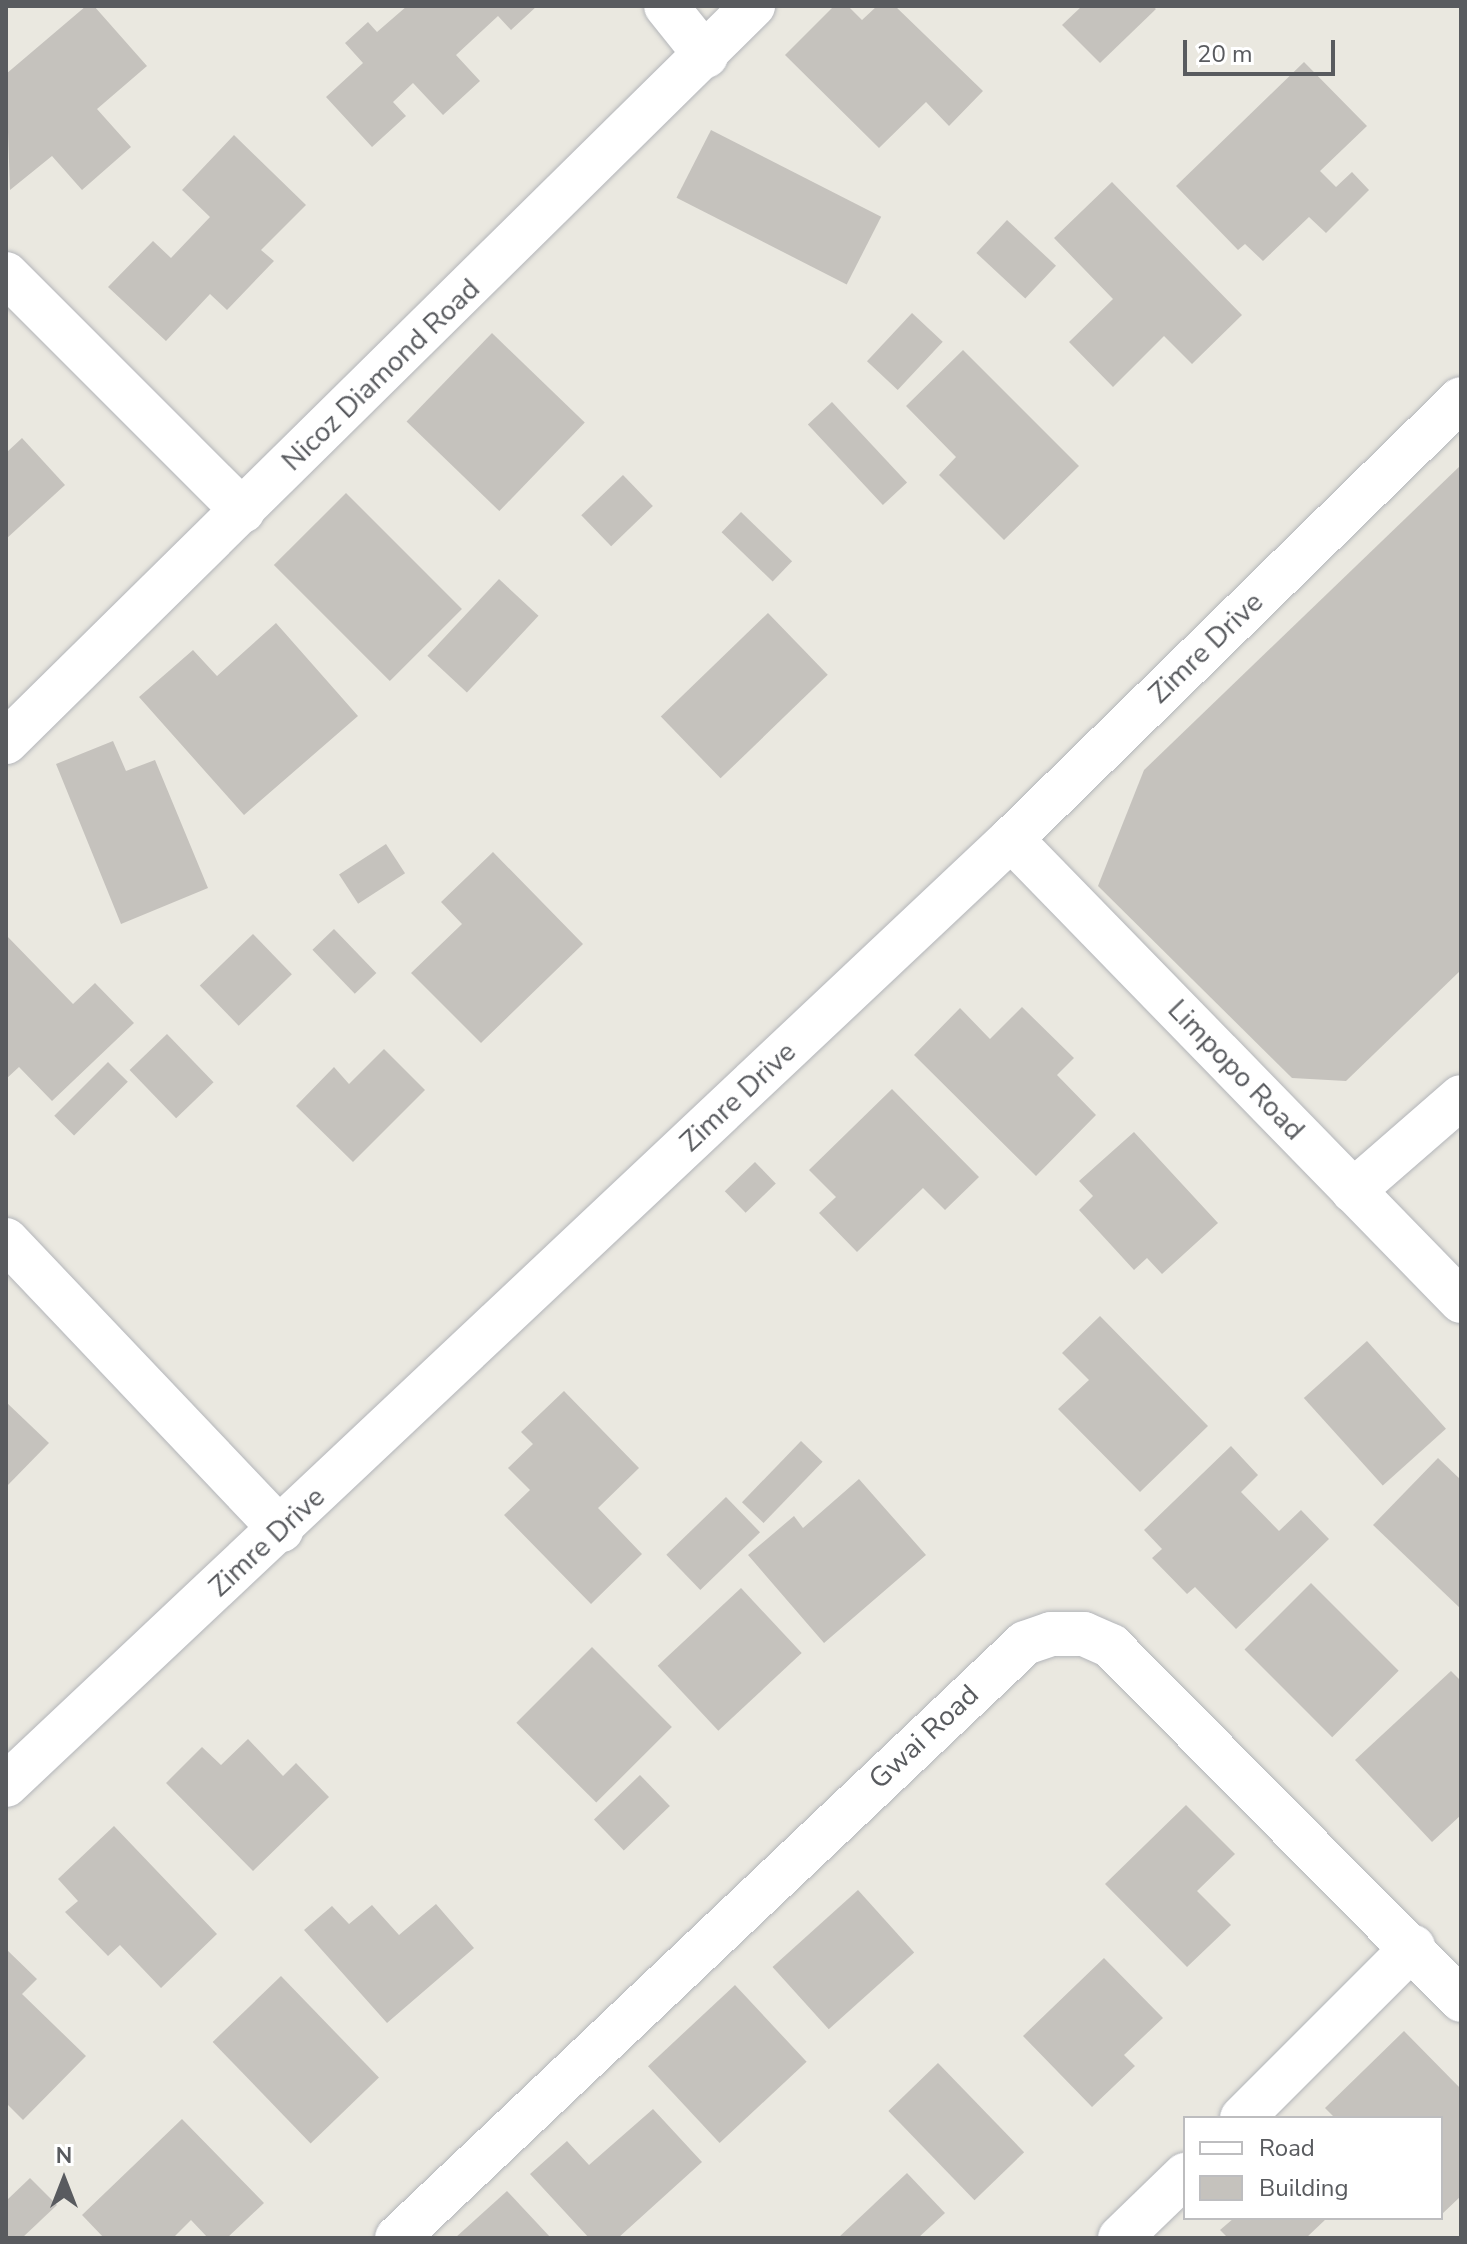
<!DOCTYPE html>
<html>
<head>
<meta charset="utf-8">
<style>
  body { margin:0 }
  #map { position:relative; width:1467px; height:2244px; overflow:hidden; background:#eae8e0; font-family:"Nunito Sans",sans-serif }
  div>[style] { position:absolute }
  .building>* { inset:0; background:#c5c2bd; transform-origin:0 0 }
  .roads { filter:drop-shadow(0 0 2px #b3b5b9) drop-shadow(0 0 2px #b3b5b9) }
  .minor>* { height:44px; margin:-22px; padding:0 22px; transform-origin:22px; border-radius:22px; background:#fff }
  span { translate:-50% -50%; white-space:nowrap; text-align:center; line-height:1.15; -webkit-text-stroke:6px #fff; paint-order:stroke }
  .street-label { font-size:28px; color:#595b5f }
  .frame { position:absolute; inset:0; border:8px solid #595b5f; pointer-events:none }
  .legend { position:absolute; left:1183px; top:2116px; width:260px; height:104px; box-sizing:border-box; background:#fff; border:2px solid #bdbdbf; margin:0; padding:10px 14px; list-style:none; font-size:24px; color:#595b5f }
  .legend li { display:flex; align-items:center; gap:16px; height:40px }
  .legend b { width:40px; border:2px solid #bdbdbf }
  .north { position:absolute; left:24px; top:2140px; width:80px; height:80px; -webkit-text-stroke:6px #fff; paint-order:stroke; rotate:0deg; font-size:22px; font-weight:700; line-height:32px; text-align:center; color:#595b5f }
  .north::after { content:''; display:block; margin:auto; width:28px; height:36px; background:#595b5f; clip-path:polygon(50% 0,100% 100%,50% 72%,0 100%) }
  .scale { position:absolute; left:1183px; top:40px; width:152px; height:36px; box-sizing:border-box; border:4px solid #595b5f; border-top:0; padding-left:10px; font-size:24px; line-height:28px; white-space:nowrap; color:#595b5f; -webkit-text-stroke:6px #fff; paint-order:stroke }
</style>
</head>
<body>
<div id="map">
  <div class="building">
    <i style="clip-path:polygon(86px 6px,94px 6px,147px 66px,97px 109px,131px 147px,82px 190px,52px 156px,10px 190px,6px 74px)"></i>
    <i style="clip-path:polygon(407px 6px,537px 6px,511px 30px,498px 16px,456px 55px,480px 81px,443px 115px,413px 83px,393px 102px,406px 116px,372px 147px,326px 97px,363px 63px,345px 43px,368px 22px,377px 32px)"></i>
    <i style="clip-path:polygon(834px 6px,848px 6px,862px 20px,877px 6px,895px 6px,983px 91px,949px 126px,926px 102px,879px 148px,785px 55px)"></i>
    <i style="clip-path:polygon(1082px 6px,1152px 6px,1156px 9px,1100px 63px,1062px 25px)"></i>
    <i style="clip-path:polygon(1304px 62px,1367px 126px,1320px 171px,1336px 187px,1352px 172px,1369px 190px,1326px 233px,1309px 217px,1263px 261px,1245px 244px,1238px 250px,1176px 186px)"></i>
    <i style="left:711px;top:130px;width:191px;height:76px;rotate:27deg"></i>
    <i style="clip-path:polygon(234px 135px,306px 205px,261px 250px,274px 261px,227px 310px,210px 294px,166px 341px,108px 287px,153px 241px,171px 258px,210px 217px,182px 190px)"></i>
    <i style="clip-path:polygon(1112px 182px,1242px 315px,1192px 364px,1164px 336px,1113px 387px,1069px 342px,1113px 299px,1054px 238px)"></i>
    <i style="left:1007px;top:220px;width:67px;height:45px;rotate:43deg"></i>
    <i style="left:912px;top:313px;width:42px;height:66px;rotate:43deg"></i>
    <i style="left:492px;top:333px;width:129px;height:123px;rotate:44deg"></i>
    <i style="clip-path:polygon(963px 350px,1079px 466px,1004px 540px,939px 475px,956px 457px,906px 406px)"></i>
    <i style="left:832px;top:402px;width:110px;height:33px;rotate:47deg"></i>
    <i style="clip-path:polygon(22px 438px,65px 485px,6px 539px,6px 453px)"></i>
    <i style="clip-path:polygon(1461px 465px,1461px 970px,1346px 1081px,1292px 1078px,1098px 886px,1144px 770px)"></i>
    <i style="left:623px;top:475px;width:43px;height:58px;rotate:46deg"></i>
    <i style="left:346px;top:493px;width:164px;height:102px;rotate:45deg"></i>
    <i style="left:741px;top:512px;width:71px;height:28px;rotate:44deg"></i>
    <i style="left:499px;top:579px;width:54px;height:105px;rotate:43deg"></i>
    <i style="left:768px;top:613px;width:86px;height:149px;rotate:46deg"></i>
    <i style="clip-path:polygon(276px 623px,358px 716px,244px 815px,139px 697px,193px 650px,217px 676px)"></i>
    <i style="clip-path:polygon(113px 741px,126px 771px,155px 760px,208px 888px,121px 924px,56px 764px)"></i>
    <i style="left:386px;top:844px;width:35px;height:56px;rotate:57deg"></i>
    <i style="clip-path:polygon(493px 852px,583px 944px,481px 1043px,411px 973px,462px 924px,441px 902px)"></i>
    <i style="left:334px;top:929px;width:61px;height:30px;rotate:46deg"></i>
    <i style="left:253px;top:934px;width:56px;height:74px;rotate:46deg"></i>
    <i style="clip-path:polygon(6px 935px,73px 1004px,95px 983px,134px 1023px,52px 1101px,19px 1067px,6px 1079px)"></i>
    <i style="clip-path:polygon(1022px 1007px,1074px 1058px,1057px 1075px,1096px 1115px,1036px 1176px,914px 1055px,960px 1008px,990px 1039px)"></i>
    <i style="left:167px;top:1034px;width:67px;height:52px;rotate:46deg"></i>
    <i style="clip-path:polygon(384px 1049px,425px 1090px,353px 1162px,296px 1106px,334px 1067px,349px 1084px)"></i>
    <i style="left:108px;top:1062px;width:28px;height:76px;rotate:45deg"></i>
    <i style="clip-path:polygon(892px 1089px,979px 1177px,945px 1210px,923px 1188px,857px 1252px,819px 1213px,836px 1197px,809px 1170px)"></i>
    <i style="clip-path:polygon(1134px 1132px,1218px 1223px,1162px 1274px,1147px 1258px,1134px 1270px,1079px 1210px,1093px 1196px,1079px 1181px)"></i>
    <i style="left:755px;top:1162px;width:30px;height:42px;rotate:46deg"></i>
    <i style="clip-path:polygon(1100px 1316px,1208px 1426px,1140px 1492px,1058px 1409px,1089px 1380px,1062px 1353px)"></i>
    <i style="left:1367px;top:1341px;width:118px;height:85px;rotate:48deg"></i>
    <i style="clip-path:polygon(564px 1391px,639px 1468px,598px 1508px,642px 1554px,591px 1604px,504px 1515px,530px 1490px,508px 1468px,533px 1444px,521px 1432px)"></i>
    <i style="clip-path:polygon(6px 1402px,49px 1443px,6px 1487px)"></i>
    <i style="left:801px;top:1441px;width:30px;height:85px;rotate:44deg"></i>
    <i style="clip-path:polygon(1231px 1446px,1258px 1475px,1241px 1492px,1279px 1531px,1301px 1510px,1329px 1539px,1236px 1629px,1195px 1587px,1187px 1594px,1152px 1558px,1162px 1549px,1144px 1530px)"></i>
    <i style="clip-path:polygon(1438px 1458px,1461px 1480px,1461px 1609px,1373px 1525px)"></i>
    <i style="clip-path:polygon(859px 1479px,926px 1555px,824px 1643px,748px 1555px,794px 1516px,803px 1528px)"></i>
    <i style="left:726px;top:1497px;width:49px;height:83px;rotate:46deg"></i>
    <i style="left:1311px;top:1583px;width:124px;height:94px;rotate:45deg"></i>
    <i style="left:741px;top:1588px;width:89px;height:114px;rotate:47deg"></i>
    <i style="left:592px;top:1647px;width:113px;height:107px;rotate:45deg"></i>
    <i style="clip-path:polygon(1451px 1671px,1461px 1681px,1461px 1815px,1432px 1842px,1355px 1760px)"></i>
    <i style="clip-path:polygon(248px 1739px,283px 1776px,296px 1763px,329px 1797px,253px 1871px,166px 1783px,202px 1747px,221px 1765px)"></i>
    <i style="left:640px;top:1775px;width:43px;height:64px;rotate:46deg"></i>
    <i style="clip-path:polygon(1186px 1805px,1235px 1854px,1197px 1891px,1231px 1925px,1187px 1967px,1105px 1884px)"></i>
    <i style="clip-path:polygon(114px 1826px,217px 1934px,161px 1988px,120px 1945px,108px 1956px,65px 1912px,78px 1901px,58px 1879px)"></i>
    <i style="left:858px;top:1890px;width:84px;height:115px;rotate:48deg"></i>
    <i style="clip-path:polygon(436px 1904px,474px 1948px,387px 2023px,304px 1930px,332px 1906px,349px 1924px,372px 1905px,399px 1935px)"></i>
    <i style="clip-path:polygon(6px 1949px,37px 1979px,22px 1994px,86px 2056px,23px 2120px,6px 2103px)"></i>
    <i style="clip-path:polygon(1104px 1958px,1163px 2018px,1124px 2055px,1135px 2066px,1092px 2107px,1023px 2036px)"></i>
    <i style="left:281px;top:1976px;width:141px;height:95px;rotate:46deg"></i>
    <i style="left:735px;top:1985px;width:105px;height:119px;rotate:47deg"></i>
    <i style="clip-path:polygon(1404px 2031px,1461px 2089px,1461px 2196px,1441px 2215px,1441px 2118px,1335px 2118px,1325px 2108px)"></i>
    <i style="left:938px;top:2063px;width:124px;height:69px;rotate:46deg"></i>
    <i style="clip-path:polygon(653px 2109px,702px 2162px,618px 2238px,589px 2238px,530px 2174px,567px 2141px,589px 2165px)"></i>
    <i style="clip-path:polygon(182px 2119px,264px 2203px,227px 2238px,208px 2238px,191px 2220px,173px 2238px,104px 2238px,82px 2215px)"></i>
    <i style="clip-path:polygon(907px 2173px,945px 2213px,918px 2238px,838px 2238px)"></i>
    <i style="clip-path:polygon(30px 2178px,57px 2205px,22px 2238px,6px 2238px,6px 2201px)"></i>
    <i style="clip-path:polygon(507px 2191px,551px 2238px,455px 2238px)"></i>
    <i style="clip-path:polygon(1234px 2218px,1327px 2218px,1306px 2238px,1228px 2238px,1220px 2230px)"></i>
  </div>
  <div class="roads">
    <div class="minor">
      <i style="left:666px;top:6px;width:64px;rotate:51.3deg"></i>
      <i style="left:6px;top:274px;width:335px;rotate:45deg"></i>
      <i style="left:6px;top:742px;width:1049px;rotate:-44.58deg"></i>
      <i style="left:1011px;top:839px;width:645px;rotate:45.75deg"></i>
      <i style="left:1353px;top:1191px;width:143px;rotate:-41deg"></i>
      <i style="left:6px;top:1240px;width:400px;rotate:46.5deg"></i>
      <i style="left:6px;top:1785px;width:1380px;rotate:-43.27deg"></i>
      <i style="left:1011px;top:839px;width:629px;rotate:-44.36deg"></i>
      <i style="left:1242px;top:2118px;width:242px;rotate:-45deg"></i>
      <i style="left:397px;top:2238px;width:865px;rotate:-43.45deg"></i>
      <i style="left:1025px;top:1643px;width:28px;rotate:-19deg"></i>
      <i style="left:1051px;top:1634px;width:33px"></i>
      <i style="left:1084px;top:1634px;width:30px;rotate:24deg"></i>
      <i style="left:1111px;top:1646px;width:498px;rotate:45.3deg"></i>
      <i style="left:1120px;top:2238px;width:91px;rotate:-44.1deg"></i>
    </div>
  </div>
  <div class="street-label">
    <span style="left:381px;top:375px;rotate:-44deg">Nicoz Diamond Road</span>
    <span style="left:1206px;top:648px;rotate:-44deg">Zimre Drive</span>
    <span style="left:1236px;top:1070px;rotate:46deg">Limpopo Road</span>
    <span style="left:738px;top:1097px;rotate:-43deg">Zimre Drive</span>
    <span style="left:267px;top:1542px;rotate:-43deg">Zimre Drive</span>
    <span style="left:924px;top:1737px;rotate:-43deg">Gwai Road</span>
  </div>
  <div class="frame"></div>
  <ul class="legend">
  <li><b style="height:10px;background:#fff"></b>Road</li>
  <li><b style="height:22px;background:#c5c2bd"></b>Building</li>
  </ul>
  <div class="north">N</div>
  <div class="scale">20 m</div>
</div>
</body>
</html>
